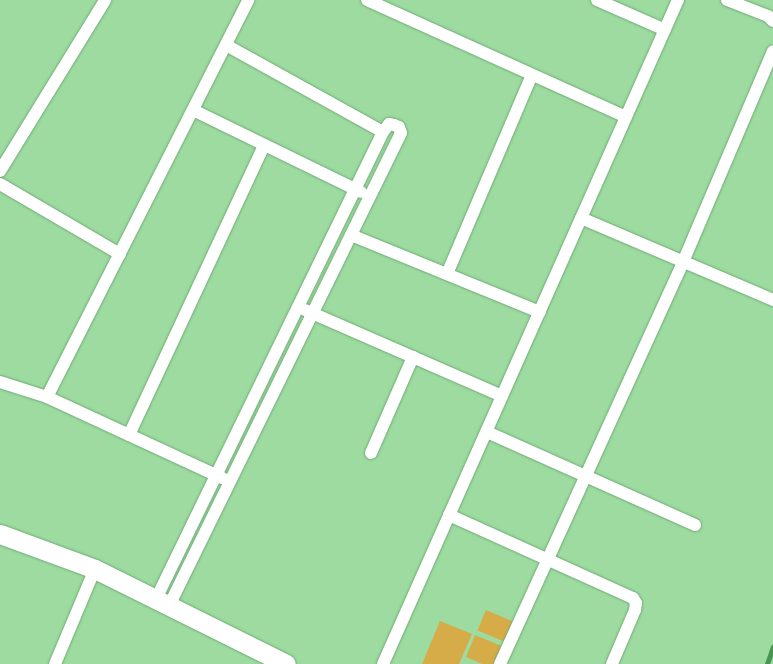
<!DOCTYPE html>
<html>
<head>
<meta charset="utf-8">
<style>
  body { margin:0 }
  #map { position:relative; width:773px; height:664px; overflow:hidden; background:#9ddba1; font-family:"Asap Condensed",sans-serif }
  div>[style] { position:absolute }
  .stream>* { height:4.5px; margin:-2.25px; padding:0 2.25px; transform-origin:2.25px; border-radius:2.25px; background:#499652 }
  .building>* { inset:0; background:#d6ac48; transform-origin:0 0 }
  .roads { filter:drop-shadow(0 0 1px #6eab73) drop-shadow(0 0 1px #6eab73) }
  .street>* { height:12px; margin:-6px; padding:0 6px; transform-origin:6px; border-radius:6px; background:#fff }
  .secondary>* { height:19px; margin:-9.5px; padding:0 9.5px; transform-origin:9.5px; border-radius:9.5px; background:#fff }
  span { translate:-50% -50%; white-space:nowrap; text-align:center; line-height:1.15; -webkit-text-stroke:5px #9ddba1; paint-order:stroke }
</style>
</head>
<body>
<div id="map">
  <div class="stream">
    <i style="left:767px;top:664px;width:18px;rotate:-71deg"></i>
  </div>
  <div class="building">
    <i style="left:486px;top:610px;width:30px;height:22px;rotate:23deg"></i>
    <i style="clip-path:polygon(440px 621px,472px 634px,459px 664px,422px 664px)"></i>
    <i style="clip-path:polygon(475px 635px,504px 647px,497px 664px,482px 664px,466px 657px)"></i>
  </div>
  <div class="roads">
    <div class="street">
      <i style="left:367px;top:0;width:284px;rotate:24.3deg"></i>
      <i style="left:597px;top:0;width:74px;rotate:23.8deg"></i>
      <i style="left:727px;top:0;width:44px;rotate:21.3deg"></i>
      <i style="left:768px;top:16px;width:7px;rotate:45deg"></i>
      <i style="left:226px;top:45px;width:179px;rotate:29deg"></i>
      <i style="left:193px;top:110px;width:187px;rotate:26deg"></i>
      <i style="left:0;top:171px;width:201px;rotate:-58.4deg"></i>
      <i style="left:0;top:184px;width:139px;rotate:30.3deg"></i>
      <i style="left:581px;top:218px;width:209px;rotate:23.1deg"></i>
      <i style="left:351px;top:235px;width:204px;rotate:22.2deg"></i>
      <i style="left:447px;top:274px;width:216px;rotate:-66.9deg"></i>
      <i style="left:305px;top:310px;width:215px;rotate:23.6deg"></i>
      <i style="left:0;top:382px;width:49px;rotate:17.7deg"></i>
      <i style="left:47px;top:397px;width:193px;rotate:24.8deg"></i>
      <i style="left:47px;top:397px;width:445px;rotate:-63.1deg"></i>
      <i style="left:487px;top:432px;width:228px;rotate:24.1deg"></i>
      <i style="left:129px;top:435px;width:320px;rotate:-65deg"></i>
      <i style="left:371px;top:453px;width:105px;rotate:-66.4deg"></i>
      <i style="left:449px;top:515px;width:202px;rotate:24.3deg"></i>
      <i style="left:633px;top:598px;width:6px;rotate:59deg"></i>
      <i style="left:636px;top:603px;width:7px;rotate:98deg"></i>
      <i style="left:635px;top:610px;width:59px;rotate:113.1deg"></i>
      <i style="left:156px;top:599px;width:519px;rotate:-64.08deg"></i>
      <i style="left:383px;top:132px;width:10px;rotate:-53deg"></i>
      <i style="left:389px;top:124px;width:5px;rotate:11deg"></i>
      <i style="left:394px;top:125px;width:5px;rotate:22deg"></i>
      <i style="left:399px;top:127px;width:6px;rotate:72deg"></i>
      <i style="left:401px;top:133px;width:527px;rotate:116.13deg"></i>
      <i style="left:55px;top:664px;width:103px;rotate:-67.2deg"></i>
      <i style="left:383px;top:664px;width:727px;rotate:-66.05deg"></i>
      <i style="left:500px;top:664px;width:442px;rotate:-65.5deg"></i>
      <i style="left:683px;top:262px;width:229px;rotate:-66.9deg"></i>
    </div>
    <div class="secondary">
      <i style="left:0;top:534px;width:101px;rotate:20.2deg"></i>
      <i style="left:95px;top:569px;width:213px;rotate:26.4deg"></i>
    </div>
  </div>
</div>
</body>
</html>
